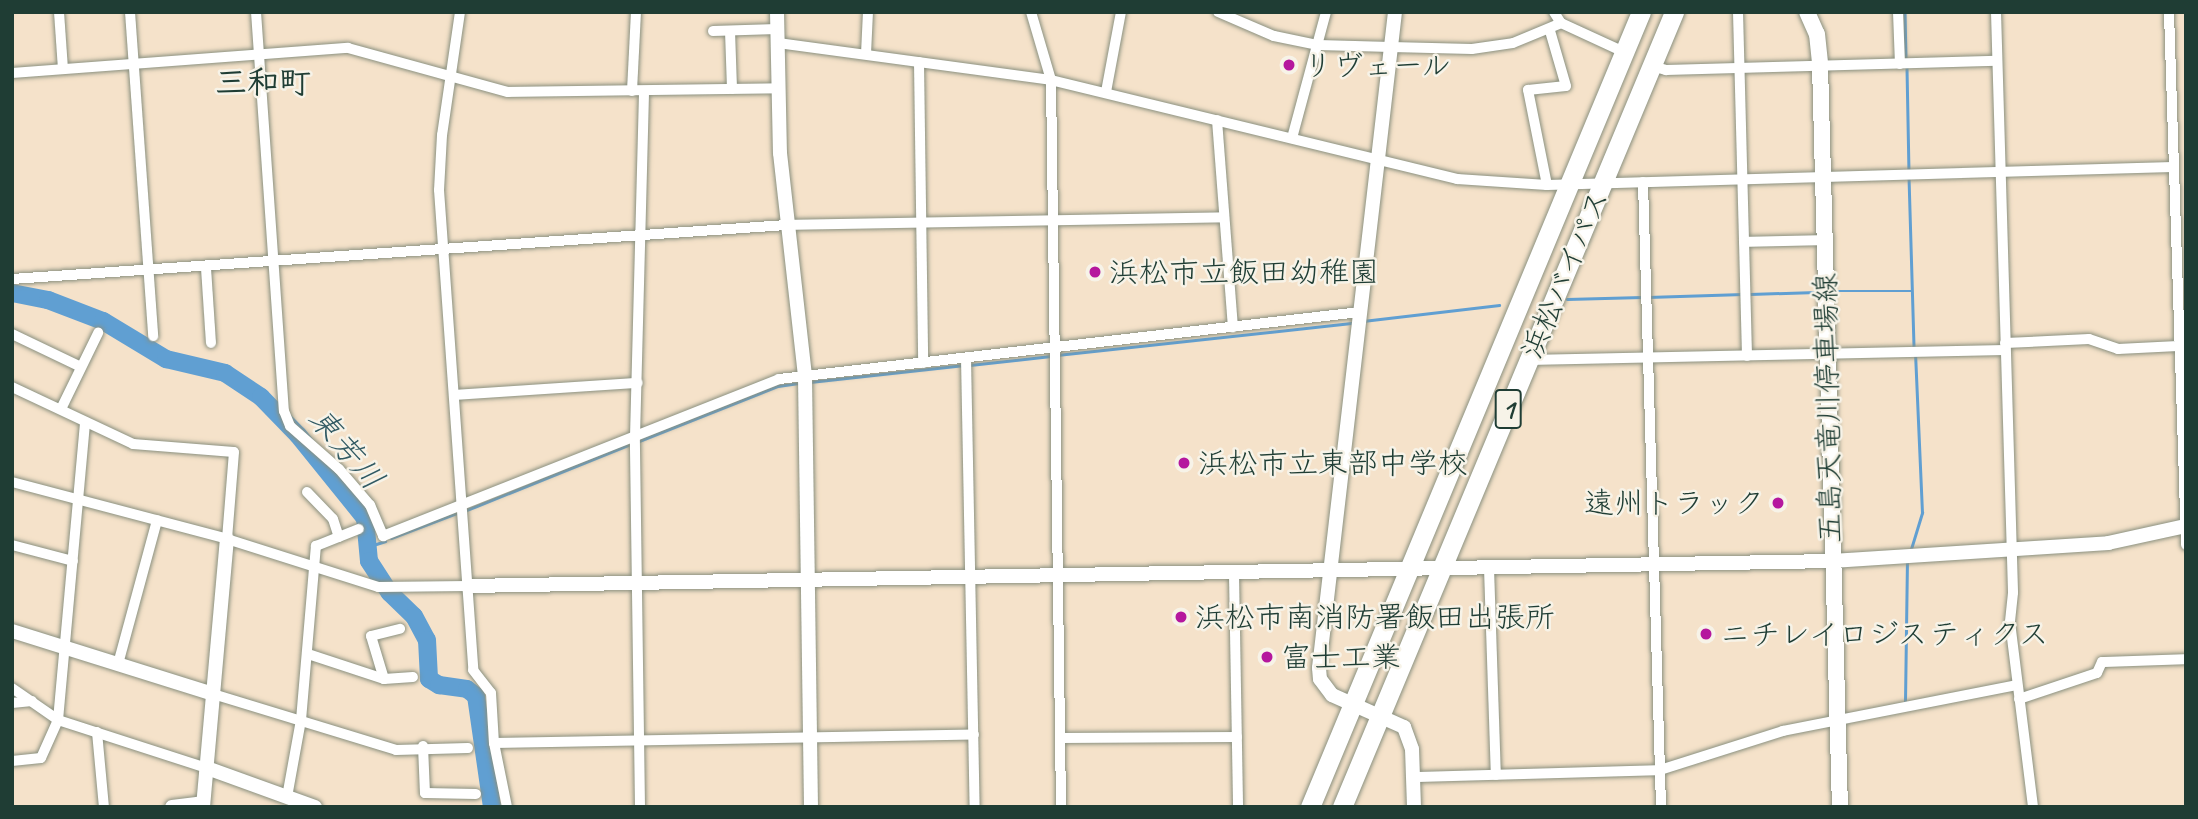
<!DOCTYPE html>
<html>
<head>
<meta charset="utf-8">
<style>
  body { margin:0 }
  #map { position:relative; width:2198px; height:819px; overflow:hidden; background:#f5e2ca; font-family:Caveat,"Klee One",sans-serif }
  div>[style] { position:absolute }
  .stream>* { height:2.5px; margin:-1.25px; padding:0 1.25px; transform-origin:1.25px; border-radius:1.25px; background:#609fd2 }
  .river>* { height:18px; margin:-9px; padding:0 9px; transform-origin:9px; border-radius:9px; background:#609fd2 }
  .roads { filter:drop-shadow(0 0 2px #8a907f) drop-shadow(0 0 2px #8a907f) }
  .minor>* { height:10px; margin:-5px; padding:0 5px; transform-origin:5px; border-radius:5px; background:#fff }
  .tertiary>* { height:14px; margin:-7px; padding:0 7px; transform-origin:7px; border-radius:7px; background:#fff }
  .secondary>* { height:16px; margin:-8px; padding:0 8px; transform-origin:8px; border-radius:8px; background:#fff }
  .trunk>* { height:19px; margin:-9.5px; padding:0 9.5px; transform-origin:9.5px; border-radius:9.5px; background:#fff }
  .dots>* { width:19px; height:19px; translate:-50% -50%; box-sizing:border-box; border:4px solid #f7f3e8; border-radius:50% }
  span { translate:-50% -50%; white-space:nowrap; text-align:center; line-height:1.15; -webkit-text-stroke:5px #f7f3e8; paint-order:stroke }
  .shield-label span { padding:2px 5px; background:#f7f3e8; border:2px solid; border-radius:5px; -webkit-text-stroke-width:0 }
  .shield-label { font-size:28px; color:#1f3d34; font-weight:700 }
  .poi-label { font-size:30px; color:#1f3d34 }
  .left { translate:0 -50%; text-align:left }
  .right { translate:-100% -50%; text-align:right }
  .street-label { font-size:30px; color:#1f3d34 }
  .neighbourhood-label { font-size:32px; color:#1f3d34; font-weight:700 }
  .water-label { font-size:32px; color:#325a63; font-style:italic }
  .frame { position:absolute; inset:0; border:14px solid #1f3d34; pointer-events:none }
</style>
</head>
<body>
<div id="map">
  <div class="stream">
    <i style="left:1905px;top:12px;width:49px;rotate:88.8deg"></i>
    <i style="left:1907px;top:68px;width:102px;rotate:88.9deg"></i>
    <i style="left:1909px;top:177px;width:171px;rotate:88.3deg"></i>
    <i style="left:1834px;top:291px;width:77px"></i>
    <i style="left:1750px;top:294px;width:66px;rotate:-1.7deg"></i>
    <i style="left:1648px;top:297px;width:95px;rotate:-1.8deg"></i>
    <i style="left:1567px;top:299px;width:75px;rotate:-1.5deg"></i>
    <i style="left:1363px;top:321px;width:137px;rotate:-6.7deg"></i>
    <i style="left:1057px;top:355px;width:298px;rotate:-6.2deg"></i>
    <i style="left:970px;top:365px;width:81px;rotate:-6.3deg"></i>
    <i style="left:810px;top:382px;width:155px;rotate:-6.3deg"></i>
    <i style="left:639px;top:441px;width:149px;rotate:-21.6deg"></i>
    <i style="left:778px;top:386px;width:22px;rotate:-8deg"></i>
    <i style="left:467px;top:510px;width:179px;rotate:-22deg"></i>
    <i style="left:391px;top:538px;width:71px;rotate:-20.7deg"></i>
    <i style="left:367px;top:547px;width:19px;rotate:-18deg"></i>
    <i style="left:1911px;top:549px;width:38px;rotate:-73deg"></i>
    <i style="left:1922px;top:513px;width:158px;rotate:-92.5deg"></i>
    <i style="left:1905px;top:702px;width:140px;rotate:-89.2deg"></i>
  </div>
  <div class="river">
    <i style="left:12px;top:293px;width:37px;rotate:11deg"></i>
    <i style="left:48px;top:300px;width:59px;rotate:20.9deg"></i>
    <i style="left:103px;top:321px;width:74px;rotate:31.1deg"></i>
    <i style="left:166px;top:359px;width:61px;rotate:13.3deg"></i>
    <i style="left:225px;top:373px;width:43px;rotate:33.7deg"></i>
    <i style="left:261px;top:397px;width:53px;rotate:45.8deg"></i>
    <i style="left:298px;top:435px;width:107px;rotate:51.1deg"></i>
    <i style="left:365px;top:518px;width:43px;rotate:84.7deg"></i>
    <i style="left:369px;top:561px;width:38px;rotate:57deg"></i>
    <i style="left:390px;top:593px;width:33px;rotate:44deg"></i>
    <i style="left:414px;top:616px;width:27px;rotate:62deg"></i>
    <i style="left:427px;top:640px;width:39px;rotate:87deg"></i>
    <i style="left:429px;top:679px;width:12px;rotate:31deg"></i>
    <i style="left:439px;top:685px;width:28px;rotate:8deg"></i>
    <i style="left:467px;top:689px;width:11px;rotate:38deg"></i>
    <i style="left:476px;top:696px;width:112px;rotate:81.8deg"></i>
  </div>
  <div class="roads">
    <div class="minor">
      <i style="left:59px;top:12px;width:57px;rotate:86deg"></i>
      <i style="left:130px;top:12px;width:325px;rotate:85.9deg"></i>
      <i style="left:256px;top:12px;width:400px;rotate:86deg"></i>
      <i style="left:284px;top:411px;width:16px;rotate:68deg"></i>
      <i style="left:290px;top:426px;width:65px;rotate:41.3deg"></i>
      <i style="left:339px;top:469px;width:48px;rotate:49.3deg"></i>
      <i style="left:370px;top:505px;width:34px;rotate:67deg"></i>
      <i style="left:383px;top:536px;width:426px;rotate:-21.6deg"></i>
      <i style="left:779px;top:379px;width:585px;rotate:-6.58deg"></i>
      <i style="left:460px;top:12px;width:124px;rotate:98.3deg"></i>
      <i style="left:442px;top:135px;width:55px;rotate:93.1deg"></i>
      <i style="left:439px;top:190px;width:481px;rotate:85.9deg"></i>
      <i style="left:473px;top:670px;width:29px;rotate:52deg"></i>
      <i style="left:491px;top:693px;width:50px;rotate:86.6deg"></i>
      <i style="left:494px;top:743px;width:65px;rotate:78.5deg"></i>
      <i style="left:1031px;top:12px;width:71px;rotate:73.6deg"></i>
      <i style="left:1051px;top:80px;width:727px;rotate:89.21deg"></i>
      <i style="left:1218px;top:12px;width:61px;rotate:23.2deg"></i>
      <i style="left:1274px;top:36px;width:45px;rotate:11.6deg"></i>
      <i style="left:1318px;top:45px;width:73px;rotate:1.6deg"></i>
      <i style="left:1391px;top:47px;width:81px;rotate:1.4deg"></i>
      <i style="left:1472px;top:49px;width:41px;rotate:-8.3deg"></i>
      <i style="left:1513px;top:43px;width:52px;rotate:-22.6deg"></i>
      <i style="left:1554px;top:12px;width:13px;rotate:58deg"></i>
      <i style="left:1561px;top:23px;width:69px;rotate:24.7deg"></i>
      <i style="left:1738px;top:12px;width:344px;rotate:88.5deg"></i>
      <i style="left:1898px;top:12px;width:52px;rotate:87.8deg"></i>
      <i style="left:1996px;top:12px;width:581px;rotate:88.32deg"></i>
      <i style="left:2013px;top:593px;width:29px;rotate:96deg"></i>
      <i style="left:2010px;top:622px;width:186px;rotate:82.9deg"></i>
      <i style="left:2169px;top:12px;width:533px;rotate:88.17deg"></i>
      <i style="left:713px;top:31px;width:64px;rotate:-1.8deg"></i>
      <i style="left:730px;top:31px;width:58px;rotate:88deg"></i>
      <i style="left:778px;top:43px;width:275px;rotate:7.7deg"></i>
      <i style="left:1051px;top:80px;width:418px;rotate:13.7deg"></i>
      <i style="left:1457px;top:179px;width:90px;rotate:3.8deg"></i>
      <i style="left:1547px;top:185px;width:626px;rotate:-1.65deg"></i>
      <i style="left:866px;top:54px;width:42px;rotate:-87.3deg"></i>
      <i style="left:919px;top:62px;width:301px;rotate:89.2deg"></i>
      <i style="left:1652px;top:66px;width:15px;rotate:16deg"></i>
      <i style="left:1666px;top:70px;width:331px;rotate:-1.6deg"></i>
      <i style="left:12px;top:73px;width:337px;rotate:-4.3deg"></i>
      <i style="left:348px;top:48px;width:166px;rotate:15.4deg"></i>
      <i style="left:508px;top:92px;width:270px;rotate:-0.8deg"></i>
      <i style="left:632px;top:91px;width:79px;rotate:-87.1deg"></i>
      <i style="left:1106px;top:92px;width:81px;rotate:-79.4deg"></i>
      <i style="left:1217px;top:120px;width:208px;rotate:85.6deg"></i>
      <i style="left:1292px;top:138px;width:131px;rotate:-74.9deg"></i>
      <i style="left:1643px;top:182px;width:625px;rotate:88.35deg"></i>
      <i style="left:1547px;top:185px;width:97px;rotate:-101.3deg"></i>
      <i style="left:1528px;top:90px;width:38px;rotate:-6deg"></i>
      <i style="left:1566px;top:86px;width:57px;rotate:-106.2deg"></i>
      <i style="left:1744px;top:242px;width:80px;rotate:-1.4deg"></i>
      <i style="left:206px;top:268px;width:75px;rotate:86.2deg"></i>
      <i style="left:12px;top:279px;width:776px;rotate:-3.99deg"></i>
      <i style="left:786px;top:225px;width:438px;rotate:-1deg"></i>
      <i style="left:12px;top:334px;width:76px;rotate:25.6deg"></i>
      <i style="left:2005px;top:343px;width:84px;rotate:-2.7deg"></i>
      <i style="left:2089px;top:339px;width:31px;rotate:19deg"></i>
      <i style="left:2118px;top:349px;width:60px;rotate:-2.9deg"></i>
      <i style="left:966px;top:358px;width:449px;rotate:88.9deg"></i>
      <i style="left:1528px;top:360px;width:477px;rotate:-1.2deg"></i>
      <i style="left:12px;top:387px;width:134px;rotate:25.2deg"></i>
      <i style="left:133px;top:444px;width:101px;rotate:4.5deg"></i>
      <i style="left:234px;top:452px;width:87px;rotate:94.6deg"></i>
      <i style="left:455px;top:395px;width:183px;rotate:-3.8deg"></i>
      <i style="left:61px;top:409px;width:85px;rotate:-64deg"></i>
      <i style="left:12px;top:482px;width:222px;rotate:14.8deg"></i>
      <i style="left:227px;top:539px;width:158px;rotate:17.6deg"></i>
      <i style="left:378px;top:587px;width:90px;rotate:-0.6deg"></i>
      <i style="left:307px;top:492px;width:37px;rotate:46deg"></i>
      <i style="left:333px;top:519px;width:19px;rotate:72deg"></i>
      <i style="left:12px;top:545px;width:63px;rotate:14.7deg"></i>
      <i style="left:1489px;top:568px;width:207px;rotate:88.1deg"></i>
      <i style="left:1234px;top:574px;width:233px;rotate:89deg"></i>
      <i style="left:308px;top:654px;width:80px;rotate:18.2deg"></i>
      <i style="left:384px;top:679px;width:29px;rotate:-4deg"></i>
      <i style="left:118px;top:664px;width:149px;rotate:-74.8deg"></i>
      <i style="left:384px;top:679px;width:45px;rotate:-106.8deg"></i>
      <i style="left:371px;top:636px;width:30px;rotate:-14deg"></i>
      <i style="left:12px;top:688px;width:56px;rotate:34.8deg"></i>
      <i style="left:58px;top:720px;width:157px;rotate:17.9deg"></i>
      <i style="left:213px;top:694px;width:191px;rotate:17deg"></i>
      <i style="left:396px;top:750px;width:72px;rotate:-1.6deg"></i>
      <i style="left:2019px;top:699px;width:82px;rotate:-18.4deg"></i>
      <i style="left:2097px;top:673px;width:12px;rotate:-66deg"></i>
      <i style="left:2102px;top:662px;width:84px;rotate:-2deg"></i>
      <i style="left:12px;top:703px;width:20px;rotate:-6deg"></i>
      <i style="left:97px;top:732px;width:75px;rotate:84.7deg"></i>
      <i style="left:1060px;top:738px;width:177px;rotate:-0.3deg"></i>
      <i style="left:494px;top:743px;width:480px;rotate:-1deg"></i>
      <i style="left:423px;top:746px;width:47px;rotate:87.6deg"></i>
      <i style="left:425px;top:793px;width:51px;rotate:1.1deg"></i>
      <i style="left:12px;top:761px;width:29px;rotate:-6deg"></i>
      <i style="left:41px;top:758px;width:42px;rotate:-65.9deg"></i>
      <i style="left:58px;top:720px;width:299px;rotate:-84.8deg"></i>
      <i style="left:1414px;top:777px;width:246px;rotate:-1.6deg"></i>
      <i style="left:1660px;top:770px;width:129px;rotate:-17.6deg"></i>
      <i style="left:1783px;top:731px;width:238px;rotate:-11.1deg"></i>
      <i style="left:287px;top:797px;width:78px;rotate:-79.7deg"></i>
      <i style="left:301px;top:720px;width:175px;rotate:-85.1deg"></i>
      <i style="left:316px;top:546px;width:46px;rotate:-21.6deg"></i>
      <i style="left:640px;top:807px;width:370px;rotate:-90.8deg"></i>
      <i style="left:635px;top:437px;width:346px;rotate:-88.5deg"></i>
    </div>
    <div class="tertiary">
      <i style="left:777px;top:12px;width:141px;rotate:88.8deg"></i>
      <i style="left:780px;top:153px;width:225px;rotate:83.6deg"></i>
      <i style="left:805px;top:377px;width:430px;rotate:89.2deg"></i>
      <i style="left:1395px;top:12px;width:660px;rotate:96.61deg"></i>
      <i style="left:1319px;top:668px;width:11px;rotate:85deg"></i>
      <i style="left:1320px;top:679px;width:20px;rotate:53deg"></i>
      <i style="left:1332px;top:695px;width:79px;rotate:24deg"></i>
      <i style="left:1404px;top:727px;width:23px;rotate:70deg"></i>
      <i style="left:1412px;top:749px;width:58px;rotate:88deg"></i>
      <i style="left:468px;top:586px;width:1364px;rotate:-1.05deg"></i>
      <i style="left:1832px;top:561px;width:277px;rotate:-3.7deg"></i>
      <i style="left:2108px;top:543px;width:80px;rotate:-12.3deg"></i>
      <i style="left:12px;top:631px;width:211px;rotate:17.4deg"></i>
      <i style="left:207px;top:768px;width:115px;rotate:19.9deg"></i>
      <i style="left:172px;top:807px;width:31px;rotate:-7deg"></i>
      <i style="left:203px;top:807px;width:269px;rotate:-84.9deg"></i>
    </div>
    <div class="secondary">
      <i style="left:1807px;top:12px;width:24px;rotate:66deg"></i>
      <i style="left:1817px;top:34px;width:31px;rotate:84deg"></i>
      <i style="left:1820px;top:65px;width:742px;rotate:88.46deg"></i>
    </div>
    <div class="trunk">
      <i style="left:1310px;top:807px;width:861px;rotate:-67.4deg"></i>
      <i style="left:1342px;top:807px;width:862px;rotate:-67.33deg"></i>
    </div>
  </div>
  <div class="dots">
    <i style="left:1289px;top:65px;background:#b5179e"></i>
    <i style="left:1095px;top:272px;background:#b5179e"></i>
    <i style="left:1184px;top:463px;background:#b5179e"></i>
    <i style="left:1778px;top:503px;background:#b5179e"></i>
    <i style="left:1181px;top:617px;background:#b5179e"></i>
    <i style="left:1706px;top:634px;background:#b5179e"></i>
    <i style="left:1267px;top:657px;background:#b5179e"></i>
  </div>
  <div class="shield-label">
    <span style="left:1508px;top:409px">1</span>
  </div>
  <div class="poi-label">
    <span class="left" style="left:1303px;top:65px">リヴェール</span>
    <span class="left" style="left:1109px;top:272px">浜松市立飯田幼稚園</span>
    <span class="left" style="left:1198px;top:463px">浜松市立東部中学校</span>
    <span class="right" style="left:1764px;top:503px">遠州トラック</span>
    <span class="left" style="left:1195px;top:617px">浜松市南消防署飯田出張所</span>
    <span class="left" style="left:1720px;top:634px">ニチレイロジスティクス</span>
    <span class="left" style="left:1281px;top:657px">富士工業</span>
  </div>
  <div class="street-label">
    <span style="left:1565px;top:274px;rotate:-67deg">浜松バイパス</span>
    <span style="left:1828px;top:408px;rotate:-91deg">五島天竜川停車場線</span>
  </div>
  <div class="neighbourhood-label">
    <span style="left:263px;top:83px">三和町</span>
  </div>
  <div class="water-label">
    <span style="left:346px;top:449px;rotate:50deg">東芳川</span>
  </div>
  <div class="frame"></div>
</div>
</body>
</html>
